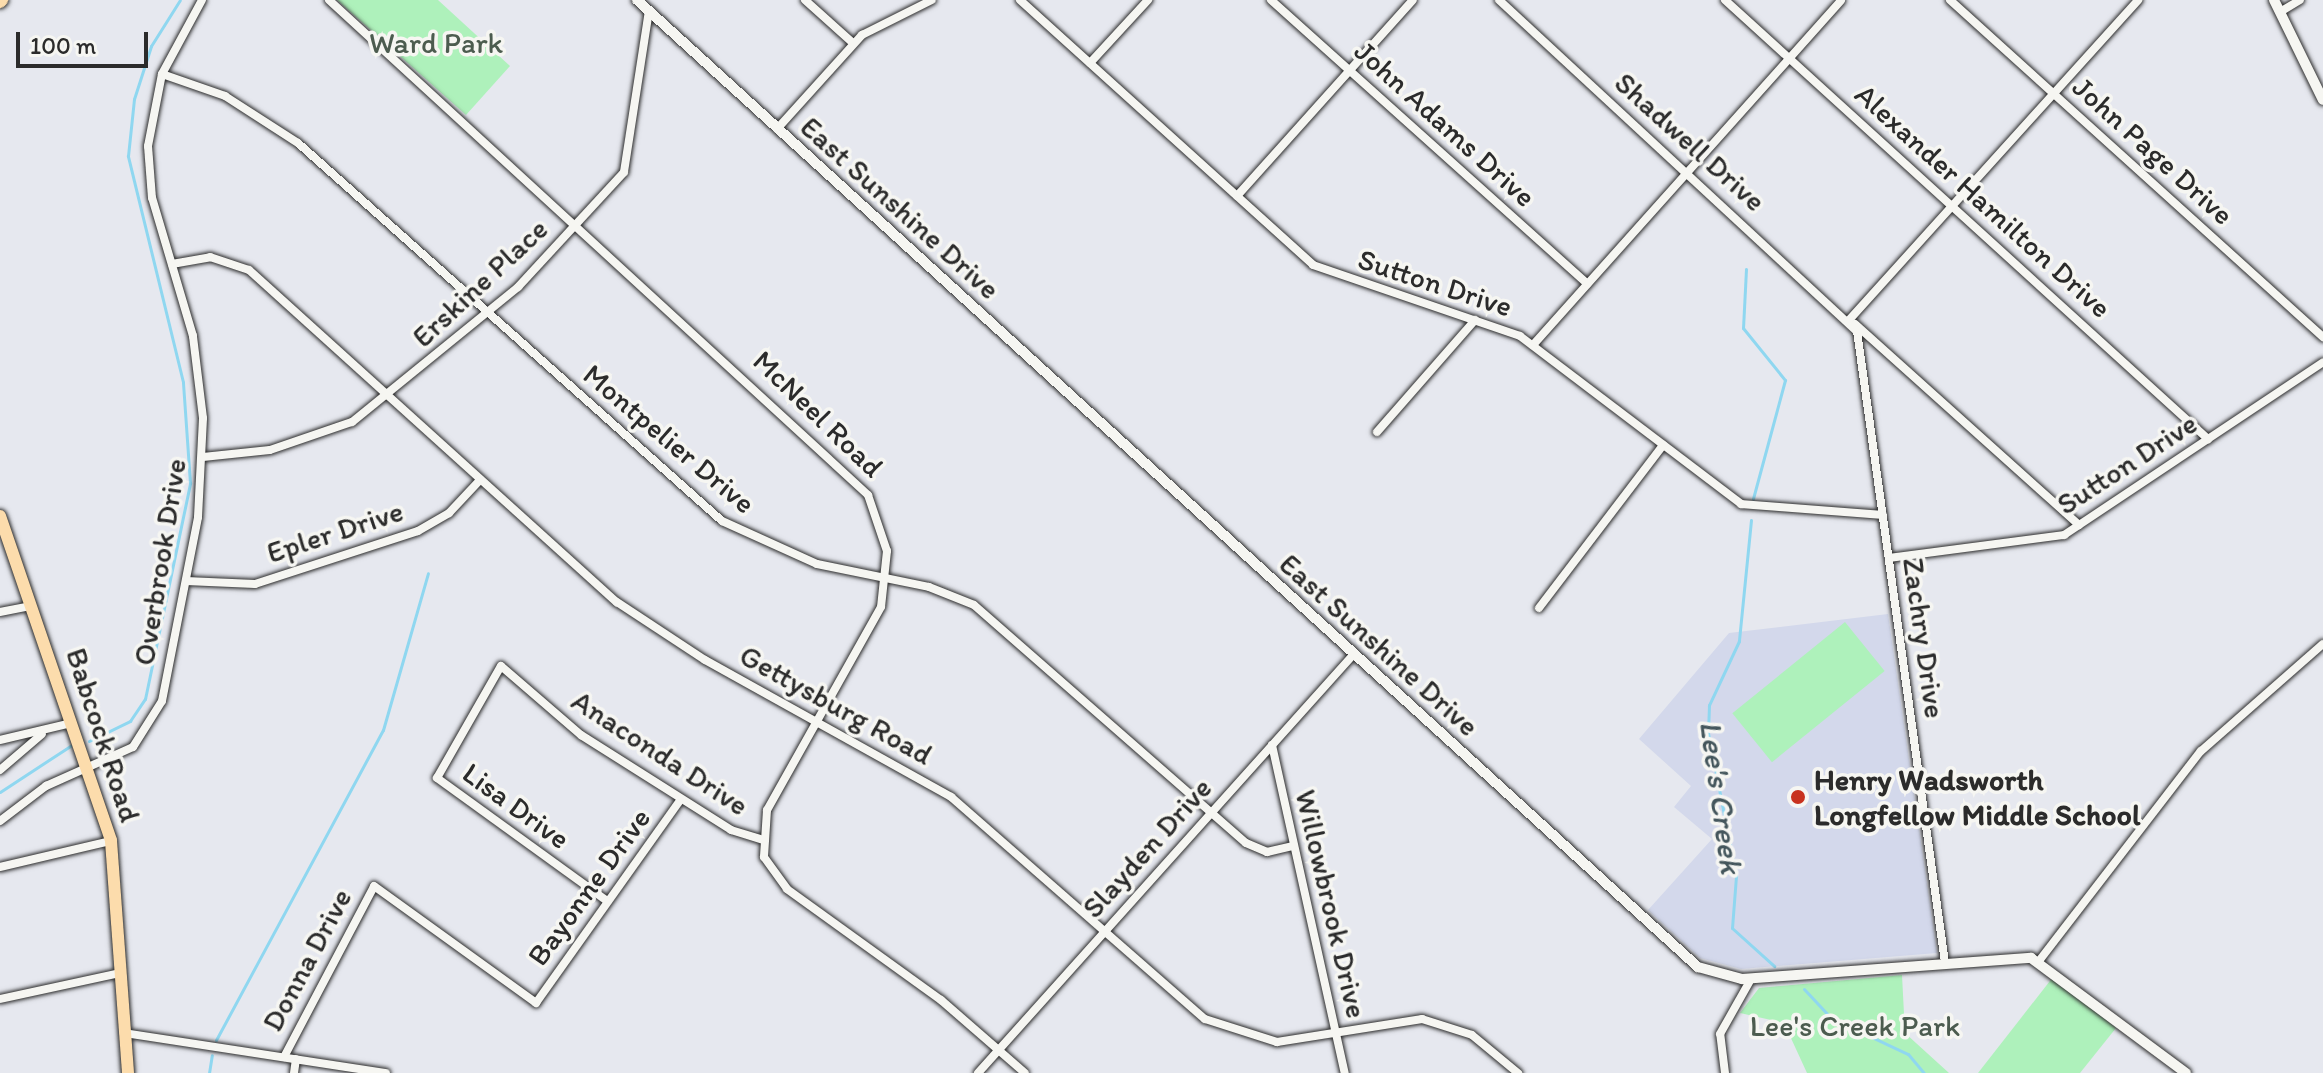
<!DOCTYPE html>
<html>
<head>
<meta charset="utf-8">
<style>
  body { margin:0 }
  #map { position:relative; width:2323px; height:1073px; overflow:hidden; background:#e6e8ef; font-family:Itim,sans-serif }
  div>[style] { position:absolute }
  .built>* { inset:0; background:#d3d8eb }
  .green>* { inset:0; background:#aef1bb; transform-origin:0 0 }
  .stream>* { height:3px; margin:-1.5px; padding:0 1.5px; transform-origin:1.5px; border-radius:1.5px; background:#8fd7f0 }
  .roads { filter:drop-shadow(0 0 2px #2b2b2b) drop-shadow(0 0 2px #2b2b2b) }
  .minor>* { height:8px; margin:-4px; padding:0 4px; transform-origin:4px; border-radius:4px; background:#f6f6f2 }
  .tertiary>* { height:10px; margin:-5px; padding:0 5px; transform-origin:5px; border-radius:5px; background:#f6f6f2 }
  .primary>* { height:12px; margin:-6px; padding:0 6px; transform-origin:6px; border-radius:6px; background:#fcdcac }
  .dots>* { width:22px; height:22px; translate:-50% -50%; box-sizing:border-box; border:4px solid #f6f6f2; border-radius:50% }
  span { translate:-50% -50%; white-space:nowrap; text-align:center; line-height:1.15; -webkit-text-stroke:7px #f6f6f2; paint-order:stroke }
  .park-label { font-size:30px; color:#4c5c4f }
  .street-label { font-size:30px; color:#2b2b2b }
  .poi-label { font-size:30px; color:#2b2b2b; font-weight:700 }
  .left { translate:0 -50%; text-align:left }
  .water-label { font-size:32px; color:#44565c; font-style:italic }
  .scale { position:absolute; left:16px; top:32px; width:132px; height:36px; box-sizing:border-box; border:4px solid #2b2b2b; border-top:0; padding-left:10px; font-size:24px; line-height:28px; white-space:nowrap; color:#2b2b2b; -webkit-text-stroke:6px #f6f6f2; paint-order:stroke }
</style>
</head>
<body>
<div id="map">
  <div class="built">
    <i style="clip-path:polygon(1888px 614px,1937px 953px,1741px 969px,1700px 958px,1648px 910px,1712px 839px,1674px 807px,1691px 786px,1639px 739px,1729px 633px)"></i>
  </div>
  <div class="green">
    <i style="clip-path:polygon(337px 0,438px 0,510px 66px,466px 115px)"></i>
    <i style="left:1845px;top:622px;width:63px;height:145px;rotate:51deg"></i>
    <i style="clip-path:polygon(1902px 975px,1905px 1033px,1949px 1073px,1807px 1073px,1784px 1023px,1740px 1013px,1759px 988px)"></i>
    <i style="clip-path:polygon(2053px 977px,2116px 1028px,2080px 1073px,1978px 1073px)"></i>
  </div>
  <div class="stream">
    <i style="left:1746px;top:269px;width:59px;rotate:92.9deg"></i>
    <i style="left:1743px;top:328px;width:67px;rotate:51.1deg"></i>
    <i style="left:1785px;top:380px;width:123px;rotate:105.1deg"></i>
    <i style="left:1751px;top:520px;width:122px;rotate:95.7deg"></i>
    <i style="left:1739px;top:641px;width:71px;rotate:115.1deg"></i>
    <i style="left:1709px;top:705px;width:28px;rotate:92deg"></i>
    <i style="left:1708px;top:733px;width:146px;rotate:78.9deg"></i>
    <i style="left:1736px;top:876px;width:52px;rotate:94.4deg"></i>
    <i style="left:1732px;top:928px;width:57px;rotate:42.1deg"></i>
    <i style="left:89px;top:741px;width:46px;rotate:-26deg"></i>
    <i style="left:130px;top:721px;width:27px;rotate:-56deg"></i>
    <i style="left:145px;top:699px;width:221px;rotate:-78.2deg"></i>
    <i style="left:190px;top:483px;width:101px;rotate:-94deg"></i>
    <i style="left:183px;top:382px;width:233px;rotate:-103.7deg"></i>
    <i style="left:128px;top:156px;width:57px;rotate:-84deg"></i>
    <i style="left:134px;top:99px;width:56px;rotate:-72.2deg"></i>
    <i style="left:151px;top:46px;width:54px;rotate:-57.8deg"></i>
    <i style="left:0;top:792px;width:84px;rotate:-33.3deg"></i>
    <i style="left:1804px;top:989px;width:40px;rotate:47deg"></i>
    <i style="left:1831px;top:1018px;width:85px;rotate:25.1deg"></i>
    <i style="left:1908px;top:1054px;width:25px;rotate:50deg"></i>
    <i style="left:216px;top:1040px;width:352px;rotate:-61.7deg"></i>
    <i style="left:383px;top:730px;width:163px;rotate:-74deg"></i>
    <i style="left:209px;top:1073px;width:18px;rotate:-81deg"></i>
  </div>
  <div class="roads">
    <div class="minor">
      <i style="left:329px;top:0;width:732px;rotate:42.56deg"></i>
      <i style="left:868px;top:495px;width:59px;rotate:71.3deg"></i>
      <i style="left:887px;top:551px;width:56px;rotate:96.1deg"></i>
      <i style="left:881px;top:607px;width:233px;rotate:119.3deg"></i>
      <i style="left:767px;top:810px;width:47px;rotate:93.7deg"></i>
      <i style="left:764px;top:857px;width:39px;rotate:54deg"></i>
      <i style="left:787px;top:889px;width:190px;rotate:35.8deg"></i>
      <i style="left:941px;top:1000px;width:111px;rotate:41deg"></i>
      <i style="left:805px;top:0;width:64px;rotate:41.9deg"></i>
      <i style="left:1020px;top:0;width:395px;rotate:42.1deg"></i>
      <i style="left:1313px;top:265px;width:219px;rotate:18.9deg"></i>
      <i style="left:1520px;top:336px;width:278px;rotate:37.2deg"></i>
      <i style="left:1741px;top:504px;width:142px;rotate:4.4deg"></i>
      <i style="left:1271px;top:0;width:425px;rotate:41.9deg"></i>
      <i style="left:1499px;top:0;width:488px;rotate:42.8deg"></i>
      <i style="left:1857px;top:331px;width:638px;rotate:82.07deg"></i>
      <i style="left:1725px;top:0;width:653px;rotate:42.27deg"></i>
      <i style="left:1950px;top:0;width:503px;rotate:42.1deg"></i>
      <i style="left:2280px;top:12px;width:23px;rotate:-31deg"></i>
      <i style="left:1090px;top:63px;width:86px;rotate:-47.4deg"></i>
      <i style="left:162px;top:74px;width:67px;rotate:19.2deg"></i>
      <i style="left:225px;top:96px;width:87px;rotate:32.8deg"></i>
      <i style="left:298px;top:143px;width:568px;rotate:41.72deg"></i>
      <i style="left:722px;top:521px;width:104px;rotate:24.4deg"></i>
      <i style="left:817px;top:564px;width:114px;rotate:11.6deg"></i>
      <i style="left:929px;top:587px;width:48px;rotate:21.8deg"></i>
      <i style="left:974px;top:605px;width:361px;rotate:41.2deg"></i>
      <i style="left:1246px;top:843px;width:23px;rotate:23deg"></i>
      <i style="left:1267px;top:852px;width:27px;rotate:-13deg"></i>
      <i style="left:777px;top:129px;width:127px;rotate:-47.9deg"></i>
      <i style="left:862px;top:35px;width:78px;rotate:-26.6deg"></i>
      <i style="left:1237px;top:196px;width:263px;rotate:-48.1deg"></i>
      <i style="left:172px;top:264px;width:39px;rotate:-10deg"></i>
      <i style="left:210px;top:257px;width:41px;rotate:18.4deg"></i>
      <i style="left:249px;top:270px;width:496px;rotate:42.1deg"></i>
      <i style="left:617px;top:602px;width:105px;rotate:33.4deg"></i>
      <i style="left:705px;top:660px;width:282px;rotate:29.1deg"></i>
      <i style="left:951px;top:797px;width:337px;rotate:41.2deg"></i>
      <i style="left:1205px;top:1019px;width:76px;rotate:17.7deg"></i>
      <i style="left:1277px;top:1042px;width:147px;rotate:-9deg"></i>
      <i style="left:1422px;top:1019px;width:52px;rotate:17.7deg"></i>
      <i style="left:1472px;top:1035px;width:60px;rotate:39.6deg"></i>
      <i style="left:1850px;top:319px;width:430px;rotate:-47.9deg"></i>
      <i style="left:1855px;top:324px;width:301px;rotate:41.9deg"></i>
      <i style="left:1533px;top:345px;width:462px;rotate:-48.2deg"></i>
      <i style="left:1377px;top:432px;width:149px;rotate:-48.8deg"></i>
      <i style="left:203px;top:457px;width:67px;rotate:-6deg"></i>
      <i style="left:270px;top:450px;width:87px;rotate:-18.9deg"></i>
      <i style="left:352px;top:422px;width:214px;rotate:-39.1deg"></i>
      <i style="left:518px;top:287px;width:156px;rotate:-47.3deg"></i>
      <i style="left:624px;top:172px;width:163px;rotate:-81.2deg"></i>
      <i style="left:1889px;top:558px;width:177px;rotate:-7.5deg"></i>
      <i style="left:2064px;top:535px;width:311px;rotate:-33.7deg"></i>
      <i style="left:186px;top:581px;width:69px;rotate:2.5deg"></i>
      <i style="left:255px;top:584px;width:171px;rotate:-18deg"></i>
      <i style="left:418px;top:531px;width:36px;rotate:-30deg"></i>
      <i style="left:449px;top:513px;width:45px;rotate:-46.8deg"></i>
      <i style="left:1539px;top:608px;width:205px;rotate:-52.7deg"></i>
      <i style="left:0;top:612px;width:32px;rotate:-11deg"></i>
      <i style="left:0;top:740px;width:74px;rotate:-13.3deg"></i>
      <i style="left:1272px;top:745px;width:336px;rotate:77.5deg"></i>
      <i style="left:0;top:770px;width:55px;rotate:-40.6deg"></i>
      <i style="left:0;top:821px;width:58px;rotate:-37.3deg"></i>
      <i style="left:46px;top:786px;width:95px;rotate:-24.1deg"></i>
      <i style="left:133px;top:747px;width:54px;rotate:-57.8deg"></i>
      <i style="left:162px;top:701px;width:187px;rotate:-78.9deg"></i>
      <i style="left:198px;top:517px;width:99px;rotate:-87.1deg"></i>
      <i style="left:203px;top:418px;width:83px;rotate:-97deg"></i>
      <i style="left:193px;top:336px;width:144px;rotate:-106.5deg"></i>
      <i style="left:152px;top:198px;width:52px;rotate:-94.4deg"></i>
      <i style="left:148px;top:146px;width:73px;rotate:-79deg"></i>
      <i style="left:162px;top:74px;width:84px;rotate:-61.6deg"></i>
      <i style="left:0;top:867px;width:114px;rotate:-13.2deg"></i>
      <i style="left:607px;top:901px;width:210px;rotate:-144.1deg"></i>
      <i style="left:437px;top:778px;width:129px;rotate:-60.3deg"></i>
      <i style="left:501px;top:666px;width:106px;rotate:40.8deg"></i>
      <i style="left:581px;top:735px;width:178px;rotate:32.3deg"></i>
      <i style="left:731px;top:830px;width:31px;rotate:17deg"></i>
      <i style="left:2039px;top:961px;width:265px;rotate:-52.4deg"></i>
      <i style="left:2201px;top:751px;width:162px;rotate:-41.3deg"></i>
      <i style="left:0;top:999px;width:123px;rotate:-12.2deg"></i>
      <i style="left:124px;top:1033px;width:265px;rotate:8.7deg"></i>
      <i style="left:284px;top:1057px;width:193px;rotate:-62.2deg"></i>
      <i style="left:374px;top:886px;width:200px;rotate:35.8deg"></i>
      <i style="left:536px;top:1003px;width:250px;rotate:-54.6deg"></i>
      <i style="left:294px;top:1073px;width:14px;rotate:-82deg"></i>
      <i style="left:978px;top:1073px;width:562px;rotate:-48.1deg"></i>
      <i style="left:1725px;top:1073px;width:39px;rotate:-97deg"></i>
      <i style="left:1720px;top:1034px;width:63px;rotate:-60.6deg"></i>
    </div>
    <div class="tertiary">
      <i style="left:637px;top:0;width:1436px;rotate:42.35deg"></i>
      <i style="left:1698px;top:967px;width:46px;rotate:15.3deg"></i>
      <i style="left:1742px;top:979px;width:290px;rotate:-4.2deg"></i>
      <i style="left:2031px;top:958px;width:193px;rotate:36.6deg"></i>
      <i style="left:2274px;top:0;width:111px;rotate:63.9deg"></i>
    </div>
    <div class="primary">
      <i style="left:0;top:2px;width:3px;rotate:-45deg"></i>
      <i style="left:0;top:516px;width:343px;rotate:71.1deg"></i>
      <i style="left:111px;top:841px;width:233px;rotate:85.8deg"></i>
    </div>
  </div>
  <div class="dots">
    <i style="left:1798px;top:797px;background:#c8321e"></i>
  </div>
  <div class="park-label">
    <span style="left:436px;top:43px">Ward Park</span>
    <span style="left:1855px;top:1026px">Lee's Creek Park</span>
  </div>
  <div class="street-label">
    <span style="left:1445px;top:124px;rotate:42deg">John Adams Drive</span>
    <span style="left:1690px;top:142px;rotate:42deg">Shadwell Drive</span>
    <span style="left:2153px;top:151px;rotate:42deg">John Page Drive</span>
    <span style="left:1983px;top:201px;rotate:42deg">Alexander Hamilton Drive</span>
    <span style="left:900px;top:208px;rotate:42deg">East Sunshine Drive</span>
    <span style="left:480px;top:283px;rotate:-43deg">Erskine Place</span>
    <span style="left:1435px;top:283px;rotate:18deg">Sutton Drive</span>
    <span style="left:818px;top:414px;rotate:44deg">McNeel Road</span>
    <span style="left:669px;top:439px;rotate:40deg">Montpelier Drive</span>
    <span style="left:2127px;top:464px;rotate:-33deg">Sutton Drive</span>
    <span style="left:335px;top:532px;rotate:-18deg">Epler Drive</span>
    <span style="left:160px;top:562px;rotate:-81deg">Overbrook Drive</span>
    <span style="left:1924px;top:638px;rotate:82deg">Zachry Drive</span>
    <span style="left:1379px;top:645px;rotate:42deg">East Sunshine Drive</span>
    <span style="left:836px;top:705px;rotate:29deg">Gettysburg Road</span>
    <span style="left:103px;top:735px;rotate:72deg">Babcock Road</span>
    <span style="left:660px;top:753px;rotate:33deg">Anaconda Drive</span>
    <span style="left:516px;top:806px;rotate:36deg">Lisa Drive</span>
    <span style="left:1147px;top:848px;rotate:-48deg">Slayden Drive</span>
    <span style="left:589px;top:887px;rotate:-54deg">Bayonne Drive</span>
    <span style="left:1331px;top:904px;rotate:77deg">Willowbrook Drive</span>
    <span style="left:307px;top:960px;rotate:-62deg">Donna Drive</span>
  </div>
  <div class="poi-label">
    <span class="left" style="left:1814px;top:797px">Henry Wadsworth<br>Longfellow Middle School</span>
  </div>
  <div class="water-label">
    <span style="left:1721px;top:797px;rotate:82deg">Lee's Creek</span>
  </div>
  <div class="scale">100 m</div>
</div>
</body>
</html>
